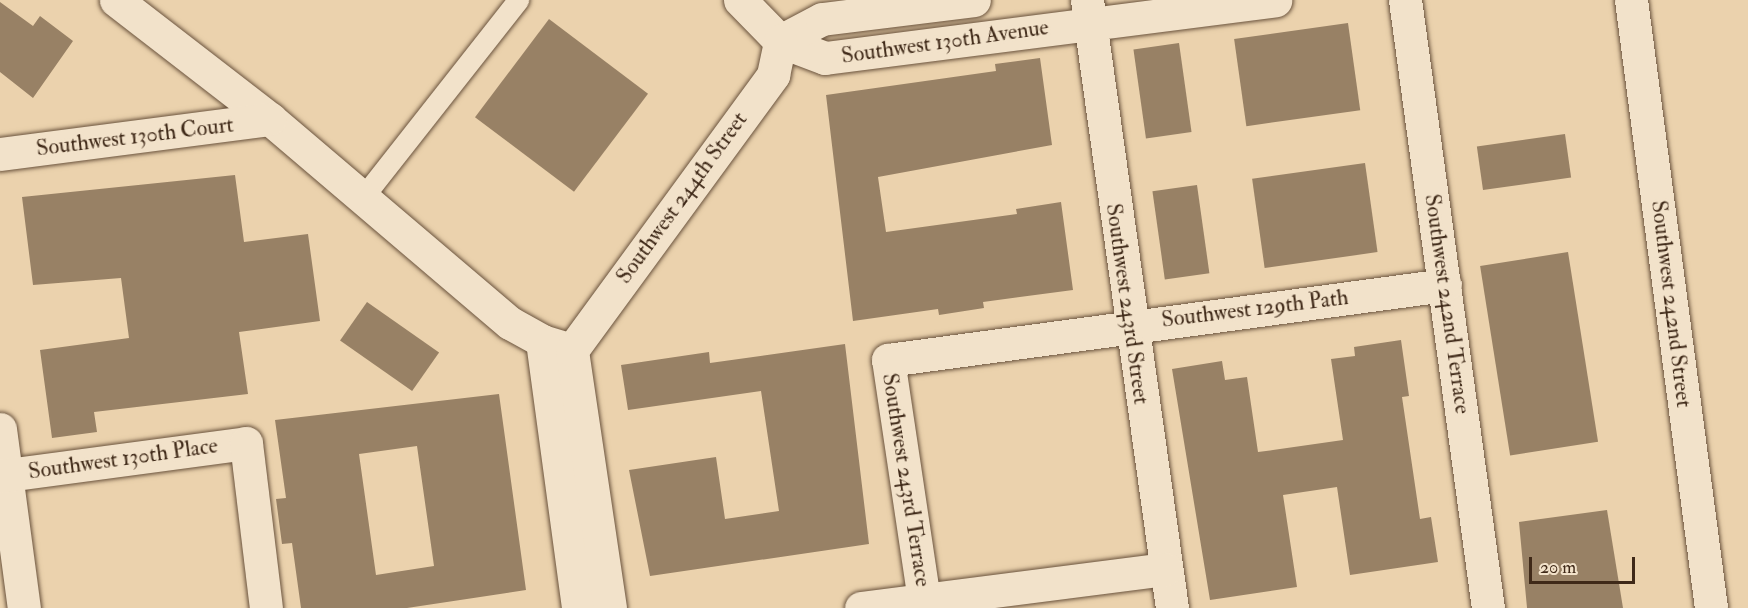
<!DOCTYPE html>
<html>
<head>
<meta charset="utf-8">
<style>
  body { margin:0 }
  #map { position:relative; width:1748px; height:608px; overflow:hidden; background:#ebd2ad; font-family:"IM FELL Double Pica",serif }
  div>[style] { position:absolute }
  .building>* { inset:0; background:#988165; transform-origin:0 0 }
  .roads { filter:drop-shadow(0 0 2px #6a533d) drop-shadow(0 0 2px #6a533d) }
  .lane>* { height:21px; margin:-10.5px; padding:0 10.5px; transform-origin:10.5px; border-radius:10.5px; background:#f2e2ca }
  .street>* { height:33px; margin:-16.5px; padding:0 16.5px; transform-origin:16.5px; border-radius:16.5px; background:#f2e2ca }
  span { translate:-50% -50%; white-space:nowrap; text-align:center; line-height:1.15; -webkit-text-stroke:4.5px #f2e2ca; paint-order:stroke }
  .street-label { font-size:22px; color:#3f2918 }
  .scale { position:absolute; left:1529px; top:557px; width:106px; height:27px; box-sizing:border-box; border:3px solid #3f2918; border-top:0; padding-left:8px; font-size:18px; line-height:21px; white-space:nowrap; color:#3f2918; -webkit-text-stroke:4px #f2e2ca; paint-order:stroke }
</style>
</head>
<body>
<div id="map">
  <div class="building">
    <i style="clip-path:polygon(0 2px,33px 26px,40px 16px,73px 41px,33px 98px,0 72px)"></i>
    <i style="left:549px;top:19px;width:124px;height:123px;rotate:37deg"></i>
    <i style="left:1348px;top:23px;width:88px;height:115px;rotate:82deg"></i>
    <i style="left:1179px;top:43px;width:90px;height:46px;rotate:82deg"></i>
    <i style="clip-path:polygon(1040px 58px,1052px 145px,878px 177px,886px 232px,1017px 214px,1016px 209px,1061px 202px,1073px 290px,983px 302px,984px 308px,939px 315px,938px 309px,853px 321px,826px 95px,996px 71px,995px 64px)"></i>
    <i style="left:1565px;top:134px;width:44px;height:89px;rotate:82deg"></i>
    <i style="left:1365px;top:163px;width:90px;height:114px;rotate:82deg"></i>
    <i style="clip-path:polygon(235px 175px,244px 242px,308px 234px,320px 321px,239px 332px,248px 394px,94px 412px,97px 432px,52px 438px,40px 350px,129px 338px,121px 278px,33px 285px,22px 197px)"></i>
    <i style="left:1197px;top:185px;width:89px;height:45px;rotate:82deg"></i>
    <i style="left:1568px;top:252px;width:192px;height:89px;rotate:81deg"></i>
    <i style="left:367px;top:302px;width:88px;height:47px;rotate:35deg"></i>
    <i style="clip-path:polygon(1401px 340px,1409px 396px,1402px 397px,1420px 519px,1431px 517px,1438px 562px,1350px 575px,1337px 487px,1283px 495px,1297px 587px,1210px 600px,1172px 369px,1222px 361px,1225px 380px,1247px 377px,1258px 452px,1273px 450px,1343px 440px,1331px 359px,1355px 356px,1354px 347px)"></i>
    <i style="clip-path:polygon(845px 344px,869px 544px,650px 576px,629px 470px,716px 457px,725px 519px,779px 511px,761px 391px,628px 410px,621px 365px,709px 352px,710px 363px)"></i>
    <i style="clip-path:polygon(evenodd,499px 394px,526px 590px,407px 608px,301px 608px,292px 543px,282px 544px,276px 499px,286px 498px,275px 420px,499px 394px,417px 446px,434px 566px,376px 575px,359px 454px,417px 446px)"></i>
    <i style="clip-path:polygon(1607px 510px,1623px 608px,1527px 608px,1519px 522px)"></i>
  </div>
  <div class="roads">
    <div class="lane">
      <i style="left:363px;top:197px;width:251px;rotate:-51.8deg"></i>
    </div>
    <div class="street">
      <i style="left:116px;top:0;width:195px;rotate:37.7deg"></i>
      <i style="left:270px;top:119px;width:315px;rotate:40.4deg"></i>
      <i style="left:510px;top:323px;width:37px;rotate:29deg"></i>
      <i style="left:542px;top:341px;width:31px;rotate:17deg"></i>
      <i style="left:740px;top:0;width:57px;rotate:45.7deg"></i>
      <i style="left:780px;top:41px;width:48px;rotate:20.7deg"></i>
      <i style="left:825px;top:58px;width:454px;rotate:-7.3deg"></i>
      <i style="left:1087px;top:0;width:614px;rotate:82.04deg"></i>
      <i style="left:1405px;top:0;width:614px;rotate:82.23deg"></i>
      <i style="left:1631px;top:0;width:613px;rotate:82.5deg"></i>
      <i style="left:780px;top:41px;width:47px;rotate:-27.6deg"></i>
      <i style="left:822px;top:19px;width:153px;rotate:-7.1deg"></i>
      <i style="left:0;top:154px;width:272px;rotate:-7.4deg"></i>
      <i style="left:542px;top:341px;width:269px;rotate:82.3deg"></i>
      <i style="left:0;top:429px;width:181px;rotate:82.4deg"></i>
      <i style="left:0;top:476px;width:248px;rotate:-7.6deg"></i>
      <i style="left:246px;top:443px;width:166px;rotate:83.1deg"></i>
      <i style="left:924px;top:600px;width:243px;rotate:-98.5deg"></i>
      <i style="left:888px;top:360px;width:562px;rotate:-7.67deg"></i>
      <i style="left:610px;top:608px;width:261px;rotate:-98.4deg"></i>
      <i style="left:572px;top:350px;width:341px;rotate:-53.8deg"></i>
      <i style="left:773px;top:75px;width:35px;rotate:-78deg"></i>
      <i style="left:861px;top:608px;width:307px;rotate:-7.3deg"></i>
    </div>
  </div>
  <div class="street-label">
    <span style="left:945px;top:42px;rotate:-8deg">Southwest 130th Avenue</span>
    <span style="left:135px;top:137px;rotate:-7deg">Southwest 130th Court</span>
    <span style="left:682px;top:198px;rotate:-54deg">Southwest 244th Street</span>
    <span style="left:1127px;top:304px;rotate:82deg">Southwest 243rd Street</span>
    <span style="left:1447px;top:304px;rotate:82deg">Southwest 242nd Terrace</span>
    <span style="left:1671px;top:304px;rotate:83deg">Southwest 242nd Street</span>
    <span style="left:1255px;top:309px;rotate:-7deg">Southwest 129th Path</span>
    <span style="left:123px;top:459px;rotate:-8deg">Southwest 130th Place</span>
    <span style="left:906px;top:480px;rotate:81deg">Southwest 243rd Terrace</span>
  </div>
  <div class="scale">20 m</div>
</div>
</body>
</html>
